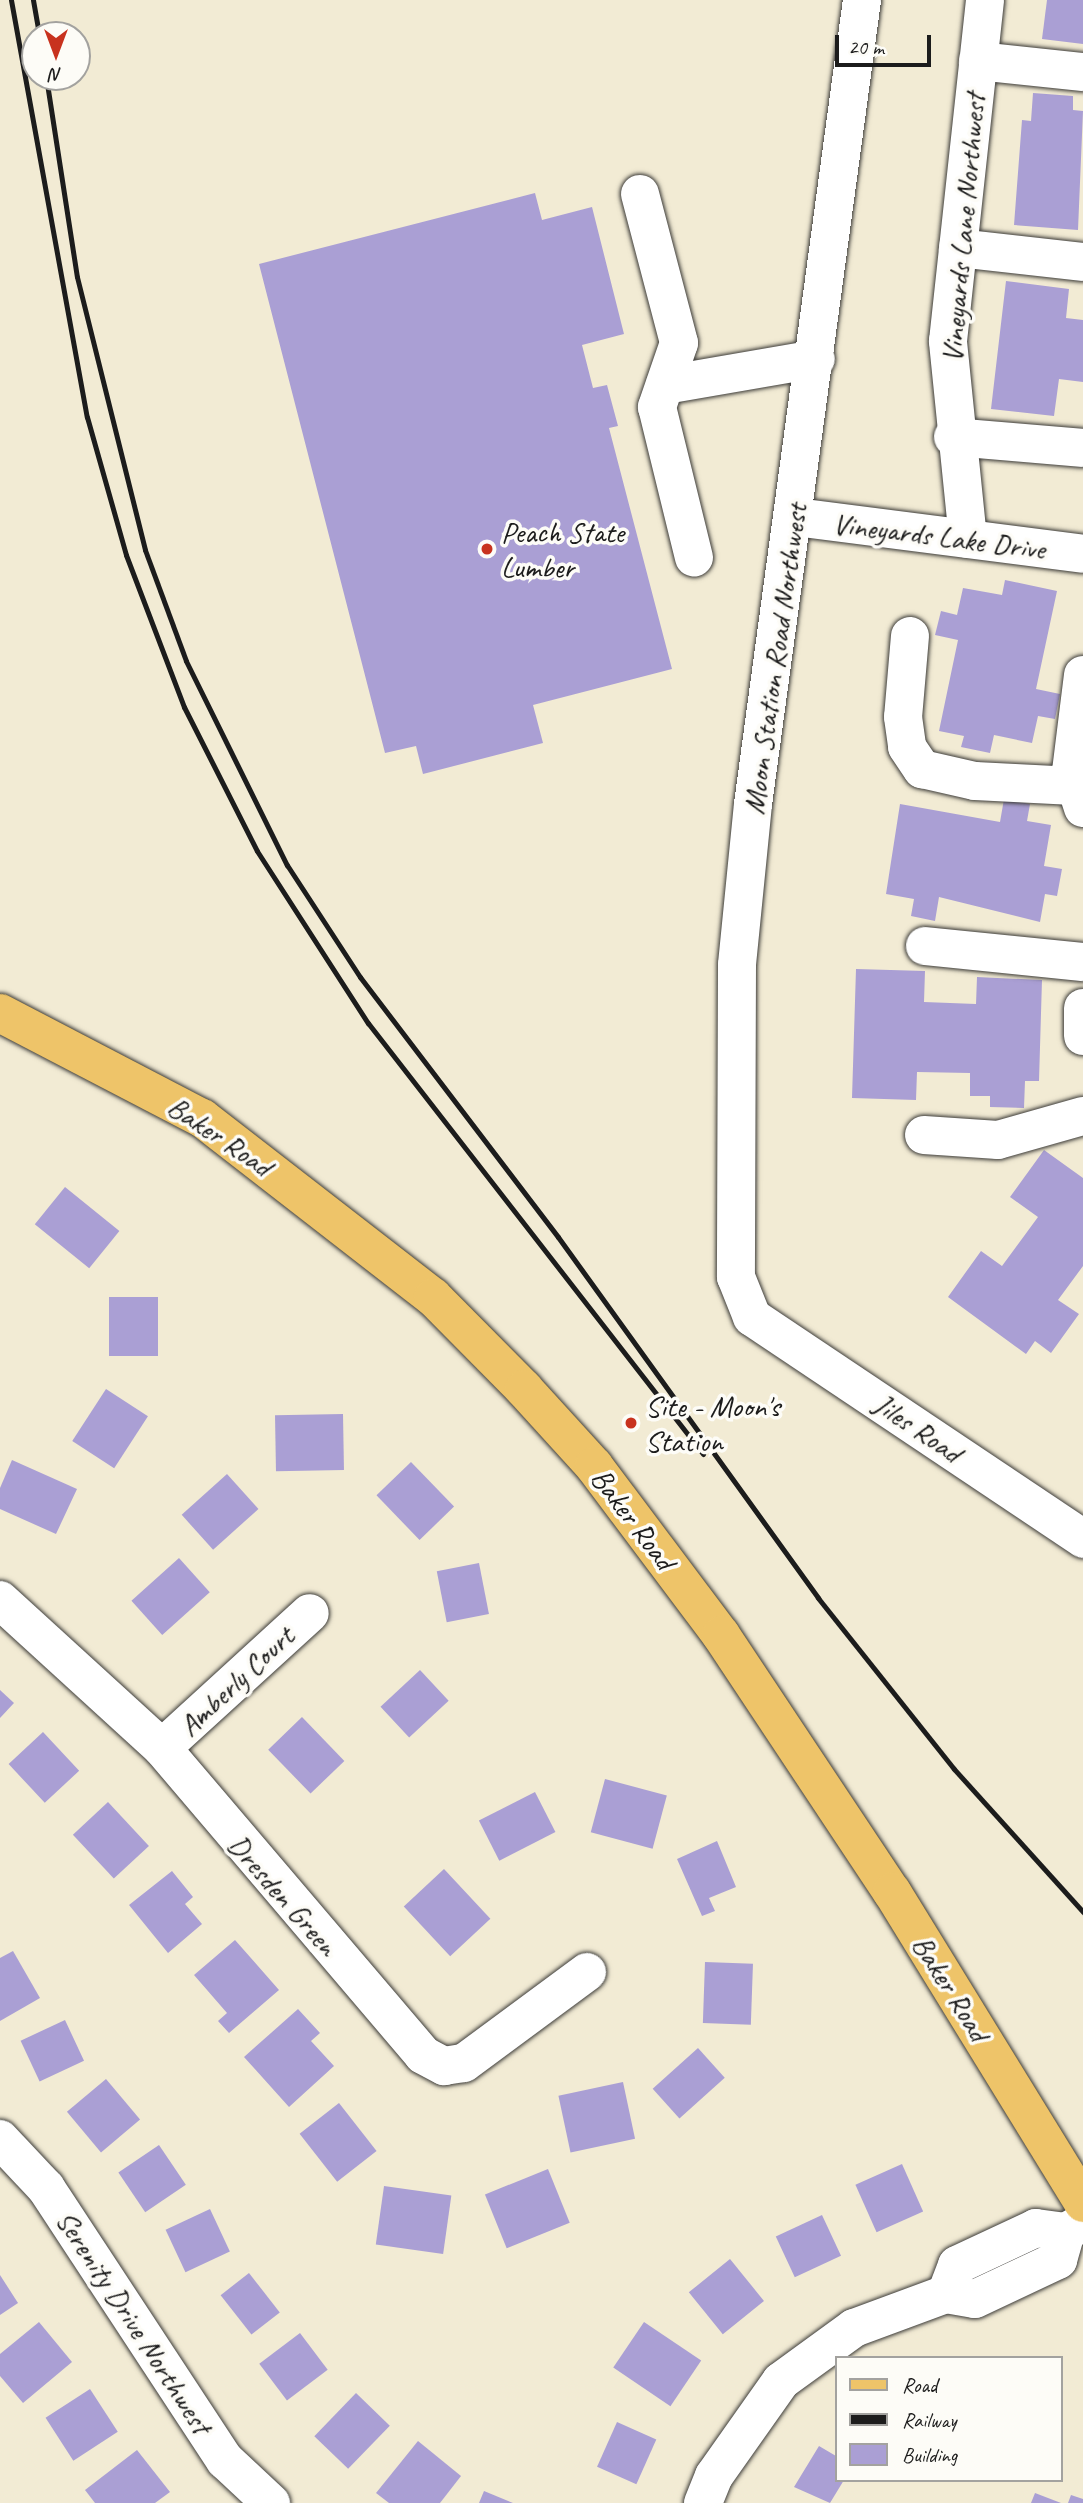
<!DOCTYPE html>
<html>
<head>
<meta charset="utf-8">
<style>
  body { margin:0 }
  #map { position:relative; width:1083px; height:2503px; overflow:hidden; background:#f2ebd4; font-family:Caveat,sans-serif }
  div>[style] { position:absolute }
  .building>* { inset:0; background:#aa9fd4; transform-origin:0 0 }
  .roads { filter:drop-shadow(0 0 2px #3c3b38) drop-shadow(0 0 2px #3c3b38) }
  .minor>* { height:38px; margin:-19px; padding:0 19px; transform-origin:19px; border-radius:19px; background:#fff }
  .major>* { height:38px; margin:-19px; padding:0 19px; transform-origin:19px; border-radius:19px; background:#eec469 }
  .rail>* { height:5px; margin:-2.5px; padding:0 2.5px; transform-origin:2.5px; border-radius:2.5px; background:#1c1c1c }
  .dots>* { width:19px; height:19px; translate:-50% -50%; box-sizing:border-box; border:4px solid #fdfcf7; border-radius:50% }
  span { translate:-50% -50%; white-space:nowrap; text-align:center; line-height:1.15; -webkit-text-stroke:7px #fdfcf7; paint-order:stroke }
  .street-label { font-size:30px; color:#1c1c1c }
  .poi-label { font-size:30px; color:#1c1c1c }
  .left { translate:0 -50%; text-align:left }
  .legend { position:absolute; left:835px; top:2356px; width:228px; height:126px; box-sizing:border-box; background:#fdfcf7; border:2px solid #a3a29f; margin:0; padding:9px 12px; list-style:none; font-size:21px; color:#1c1c1c }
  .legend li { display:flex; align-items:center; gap:14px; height:35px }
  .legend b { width:35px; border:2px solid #a3a29f }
  .north { position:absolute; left:21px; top:21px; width:70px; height:70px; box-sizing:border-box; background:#fdfcf7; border:2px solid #a3a29f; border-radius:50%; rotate:180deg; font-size:19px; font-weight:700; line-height:28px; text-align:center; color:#1c1c1c }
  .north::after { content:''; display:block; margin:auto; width:24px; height:32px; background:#c8321e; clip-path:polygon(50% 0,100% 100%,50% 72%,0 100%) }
  .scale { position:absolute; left:835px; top:35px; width:96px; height:32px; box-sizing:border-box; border:4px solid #1c1c1c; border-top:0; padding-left:9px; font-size:21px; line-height:24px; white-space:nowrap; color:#1c1c1c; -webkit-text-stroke:5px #fdfcf7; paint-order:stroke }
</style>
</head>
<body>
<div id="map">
  <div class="building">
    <i style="clip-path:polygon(1047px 0,1083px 0,1083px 44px,1042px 39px)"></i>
    <i style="clip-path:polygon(1033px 93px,1073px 96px,1073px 110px,1083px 111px,1078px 230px,1014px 225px,1022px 120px,1031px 121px)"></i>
    <i style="clip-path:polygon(535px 193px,542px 220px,592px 207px,624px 334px,582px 345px,593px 388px,607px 385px,618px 426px,609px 428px,672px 669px,533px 705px,543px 743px,423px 774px,416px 746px,385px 753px,259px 264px)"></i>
    <i style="clip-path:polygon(1006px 281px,1069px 289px,1066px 318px,1083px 320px,1083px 382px,1059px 379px,1054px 416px,991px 409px)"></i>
    <i style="clip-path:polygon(1005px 580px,1057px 591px,1036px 689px,1060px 694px,1055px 719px,1038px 716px,1032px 743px,994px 735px,990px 753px,961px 747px,964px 736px,939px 731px,958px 640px,935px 635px,941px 611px,957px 615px,963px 588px,1002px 595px)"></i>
    <i style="clip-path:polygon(1004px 799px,1030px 804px,1027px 821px,1051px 825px,1044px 866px,1062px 869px,1057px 896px,1045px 894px,1040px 922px,939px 897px,935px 921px,911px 916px,914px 899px,886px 894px,900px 804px,1000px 822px)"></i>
    <i style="clip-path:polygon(856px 969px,925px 971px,924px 1002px,976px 1004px,977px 977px,1042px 980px,1039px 1081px,1025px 1081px,1024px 1108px,990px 1107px,990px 1096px,970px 1096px,970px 1073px,917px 1072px,916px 1100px,852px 1098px)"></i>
    <i style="clip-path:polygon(1044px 1150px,1083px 1178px,1083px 1266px,1058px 1300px,1079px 1314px,1051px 1353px,1035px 1341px,1026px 1354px,948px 1297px,981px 1251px,1002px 1266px,1038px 1217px,1010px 1197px)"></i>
    <i style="left:65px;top:1187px;width:70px;height:48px;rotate:39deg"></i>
    <i style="left:109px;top:1297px;width:49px;height:59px"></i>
    <i style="left:106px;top:1389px;width:50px;height:62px;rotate:33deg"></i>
    <i style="left:343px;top:1414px;width:56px;height:68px;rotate:89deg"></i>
    <i style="clip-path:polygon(12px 1460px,77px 1489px,56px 1534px,0 1509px,0 1488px)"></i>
    <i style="left:411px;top:1462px;width:62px;height:48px;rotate:46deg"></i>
    <i style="left:227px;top:1474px;width:47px;height:61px;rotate:48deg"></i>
    <i style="left:179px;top:1558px;width:46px;height:64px;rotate:48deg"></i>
    <i style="left:479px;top:1563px;width:52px;height:43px;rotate:79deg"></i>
    <i style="left:420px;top:1670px;width:42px;height:54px;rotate:47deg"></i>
    <i style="clip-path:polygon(0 1690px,14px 1703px,0 1718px)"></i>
    <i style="left:302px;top:1717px;width:61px;height:47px;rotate:46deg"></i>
    <i style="left:43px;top:1732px;width:53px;height:47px;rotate:47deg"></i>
    <i style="left:605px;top:1779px;width:64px;height:55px;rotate:15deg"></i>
    <i style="left:535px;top:1792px;width:45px;height:63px;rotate:63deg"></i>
    <i style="left:108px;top:1802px;width:60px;height:48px;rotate:47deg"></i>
    <i style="clip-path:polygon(717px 1841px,736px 1887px,709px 1898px,715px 1911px,702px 1916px,677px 1859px)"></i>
    <i style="left:444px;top:1869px;width:68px;height:55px;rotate:47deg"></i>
    <i style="clip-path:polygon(172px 1871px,193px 1897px,185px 1904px,202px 1924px,168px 1953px,129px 1905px)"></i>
    <i style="clip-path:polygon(235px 1940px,279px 1990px,229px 2033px,218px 2021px,227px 2013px,194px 1975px)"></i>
    <i style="clip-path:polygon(13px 1951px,40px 1998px,0 2021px,0 1958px)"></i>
    <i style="left:705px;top:1962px;width:48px;height:61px;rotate:2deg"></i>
    <i style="clip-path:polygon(298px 2009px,320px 2033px,311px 2041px,334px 2066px,289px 2107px,244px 2057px)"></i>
    <i style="left:65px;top:2020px;width:45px;height:49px;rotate:65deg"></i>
    <i style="left:698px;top:2048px;width:40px;height:61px;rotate:48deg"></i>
    <i style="left:106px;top:2079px;width:53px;height:51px;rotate:50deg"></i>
    <i style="left:623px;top:2082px;width:58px;height:66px;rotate:78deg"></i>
    <i style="left:339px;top:2103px;width:61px;height:50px;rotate:52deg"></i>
    <i style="left:159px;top:2145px;width:48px;height:49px;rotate:56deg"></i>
    <i style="left:902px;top:2164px;width:52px;height:51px;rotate:66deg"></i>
    <i style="left:548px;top:2169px;width:58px;height:68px;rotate:68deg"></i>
    <i style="left:384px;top:2186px;width:68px;height:59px;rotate:8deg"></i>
    <i style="left:210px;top:2209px;width:47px;height:49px;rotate:65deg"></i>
    <i style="left:822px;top:2215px;width:45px;height:51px;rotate:65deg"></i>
    <i style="left:730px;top:2259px;width:54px;height:53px;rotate:51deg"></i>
    <i style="left:249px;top:2273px;width:50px;height:36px;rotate:52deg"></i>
    <i style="clip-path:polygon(0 2275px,18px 2303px,0 2315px)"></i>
    <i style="clip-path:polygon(39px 2322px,72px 2362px,23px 2403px,0 2376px,0 2354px)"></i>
    <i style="left:644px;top:2322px;width:69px;height:55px;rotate:34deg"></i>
    <i style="left:300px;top:2333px;width:46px;height:51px;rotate:53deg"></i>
    <i style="left:90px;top:2389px;width:51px;height:53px;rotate:57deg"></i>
    <i style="left:356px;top:2393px;width:47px;height:60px;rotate:44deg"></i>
    <i style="left:617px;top:2422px;width:43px;height:49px;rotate:24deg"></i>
    <i style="clip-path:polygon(418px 2441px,461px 2476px,440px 2503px,389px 2503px,376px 2493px)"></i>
    <i style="clip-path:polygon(819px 2446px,836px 2456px,836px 2480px,844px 2480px,830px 2503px,794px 2487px)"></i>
    <i style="clip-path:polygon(137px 2450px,170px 2492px,155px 2503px,95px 2503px,85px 2490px)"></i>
    <i style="clip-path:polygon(484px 2491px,513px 2503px,479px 2503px)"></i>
    <i style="clip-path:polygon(1035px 2493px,1061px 2503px,1031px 2503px)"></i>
    <i style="clip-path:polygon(1071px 2495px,1083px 2499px,1083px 2503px,1068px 2503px)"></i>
  </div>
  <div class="roads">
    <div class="minor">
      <i style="left:862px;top:0;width:811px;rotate:97.72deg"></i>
      <i style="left:753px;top:804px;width:162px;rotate:95.7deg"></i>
      <i style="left:737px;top:965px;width:312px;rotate:90.2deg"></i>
      <i style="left:736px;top:1277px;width:43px;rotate:68.2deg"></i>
      <i style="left:752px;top:1317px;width:399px;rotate:33.8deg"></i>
      <i style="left:978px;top:61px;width:106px;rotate:6deg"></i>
      <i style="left:640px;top:194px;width:154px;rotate:75.3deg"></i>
      <i style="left:679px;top:343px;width:68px;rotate:109deg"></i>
      <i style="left:657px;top:407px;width:155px;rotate:76.2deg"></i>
      <i style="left:958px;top:248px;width:126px;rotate:6.4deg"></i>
      <i style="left:665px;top:385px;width:153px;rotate:-9.8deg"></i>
      <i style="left:953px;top:437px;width:130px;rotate:4.8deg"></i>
      <i style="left:796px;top:517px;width:289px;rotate:7.3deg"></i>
      <i style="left:968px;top:539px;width:199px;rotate:-95.8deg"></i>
      <i style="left:948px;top:341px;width:343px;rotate:-83.8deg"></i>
      <i style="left:910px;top:636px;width:81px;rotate:94.9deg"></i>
      <i style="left:903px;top:717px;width:30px;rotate:82deg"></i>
      <i style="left:907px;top:747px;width:27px;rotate:56deg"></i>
      <i style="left:922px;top:769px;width:54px;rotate:12.8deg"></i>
      <i style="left:975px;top:781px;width:99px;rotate:2.9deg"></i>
      <i style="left:1083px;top:675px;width:97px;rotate:97.1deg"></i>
      <i style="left:1071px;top:771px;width:39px;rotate:72deg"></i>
      <i style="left:925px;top:946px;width:159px;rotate:5.8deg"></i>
      <i style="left:1083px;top:1008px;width:28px;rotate:90deg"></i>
      <i style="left:924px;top:1135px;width:74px;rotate:3.9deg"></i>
      <i style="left:998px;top:1140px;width:88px;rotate:-15.8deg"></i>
      <i style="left:0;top:1600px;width:219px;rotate:42.4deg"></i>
      <i style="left:162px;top:1748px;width:403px;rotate:49.6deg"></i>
      <i style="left:423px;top:2055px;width:24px;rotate:28deg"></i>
      <i style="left:444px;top:2066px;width:20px;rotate:-9deg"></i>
      <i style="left:464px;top:2063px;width:153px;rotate:-36.5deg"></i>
      <i style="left:162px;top:1748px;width:200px;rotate:-42.4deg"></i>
      <i style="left:0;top:2139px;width:67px;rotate:46.8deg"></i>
      <i style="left:46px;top:2188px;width:326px;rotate:56.7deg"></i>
      <i style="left:225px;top:2460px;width:63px;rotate:43.1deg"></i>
      <i style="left:946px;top:2294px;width:31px;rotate:-69deg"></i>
      <i style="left:957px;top:2265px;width:87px;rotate:-25.1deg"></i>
      <i style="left:1036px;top:2228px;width:30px;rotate:8deg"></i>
      <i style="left:1066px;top:2232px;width:20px;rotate:-30deg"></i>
      <i style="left:703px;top:2503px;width:29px;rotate:-68deg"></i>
      <i style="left:714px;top:2476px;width:116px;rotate:-54.8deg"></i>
      <i style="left:781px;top:2381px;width:90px;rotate:-36deg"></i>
      <i style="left:854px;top:2328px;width:98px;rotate:-20.3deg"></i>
      <i style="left:946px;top:2294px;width:29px;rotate:10deg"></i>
      <i style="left:975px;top:2299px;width:92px;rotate:-25.2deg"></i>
      <i style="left:1058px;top:2260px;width:29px;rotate:-74deg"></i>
    </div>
    <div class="major">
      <i style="left:0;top:1013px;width:228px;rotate:27.5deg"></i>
      <i style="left:202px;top:1118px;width:292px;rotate:37.8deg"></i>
      <i style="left:433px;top:1297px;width:129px;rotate:45.3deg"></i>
      <i style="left:524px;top:1389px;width:104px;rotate:47.7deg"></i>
      <i style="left:594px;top:1466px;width:211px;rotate:53.1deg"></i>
      <i style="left:721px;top:1635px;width:309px;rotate:56.4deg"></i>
      <i style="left:892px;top:1892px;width:365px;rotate:58.4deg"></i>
    </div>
  </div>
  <div class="rail">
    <i style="left:11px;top:0;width:424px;rotate:79.7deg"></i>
    <i style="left:87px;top:417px;width:143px;rotate:74.2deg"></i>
    <i style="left:126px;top:555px;width:163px;rotate:69.1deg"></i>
    <i style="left:184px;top:707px;width:161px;rotate:63.1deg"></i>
    <i style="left:257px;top:851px;width:205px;rotate:57.2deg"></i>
    <i style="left:368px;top:1023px;width:546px;rotate:52.14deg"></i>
    <i style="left:33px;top:0;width:36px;rotate:80deg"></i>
    <i style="left:46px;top:77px;width:202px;rotate:81.2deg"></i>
    <i style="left:77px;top:277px;width:281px;rotate:76deg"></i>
    <i style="left:145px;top:550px;width:118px;rotate:69.7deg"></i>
    <i style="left:186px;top:661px;width:228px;rotate:63.7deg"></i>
    <i style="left:287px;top:865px;width:134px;rotate:56.9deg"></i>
    <i style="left:360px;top:977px;width:327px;rotate:52.7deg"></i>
    <i style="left:558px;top:1237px;width:445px;rotate:54.2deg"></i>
    <i style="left:818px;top:1598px;width:218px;rotate:51.5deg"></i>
    <i style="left:954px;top:1769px;width:193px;rotate:47.9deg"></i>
  </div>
  <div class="dots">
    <i style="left:487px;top:549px;background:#c8321e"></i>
    <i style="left:631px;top:1423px;background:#c8321e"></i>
  </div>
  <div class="street-label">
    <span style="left:963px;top:228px;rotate:-85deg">Vineyards Lane Northwest</span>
    <span style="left:939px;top:536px;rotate:7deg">Vineyards Lake Drive</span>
    <span style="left:775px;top:659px;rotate:-82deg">Moon Station Road Northwest</span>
    <span style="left:220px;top:1136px;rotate:34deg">Baker Road</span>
    <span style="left:918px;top:1428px;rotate:34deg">Jiles Road</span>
    <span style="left:633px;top:1519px;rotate:53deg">Baker Road</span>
    <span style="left:236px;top:1681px;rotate:-43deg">Amberly Court</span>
    <span style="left:283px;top:1895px;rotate:49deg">Dresden Green</span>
    <span style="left:951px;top:1988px;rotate:58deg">Baker Road</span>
    <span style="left:134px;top:2322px;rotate:57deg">Serenity Drive Northwest</span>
  </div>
  <div class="poi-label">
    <span class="left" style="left:501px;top:549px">Peach State<br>Lumber</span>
    <span class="left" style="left:645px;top:1423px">Site - Moon's<br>Station</span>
  </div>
  <ul class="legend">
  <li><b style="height:9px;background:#eec469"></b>Road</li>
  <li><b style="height:9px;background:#1c1c1c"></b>Railway</li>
  <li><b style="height:19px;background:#aa9fd4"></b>Building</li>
  </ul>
  <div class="north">N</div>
  <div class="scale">20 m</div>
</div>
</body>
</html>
